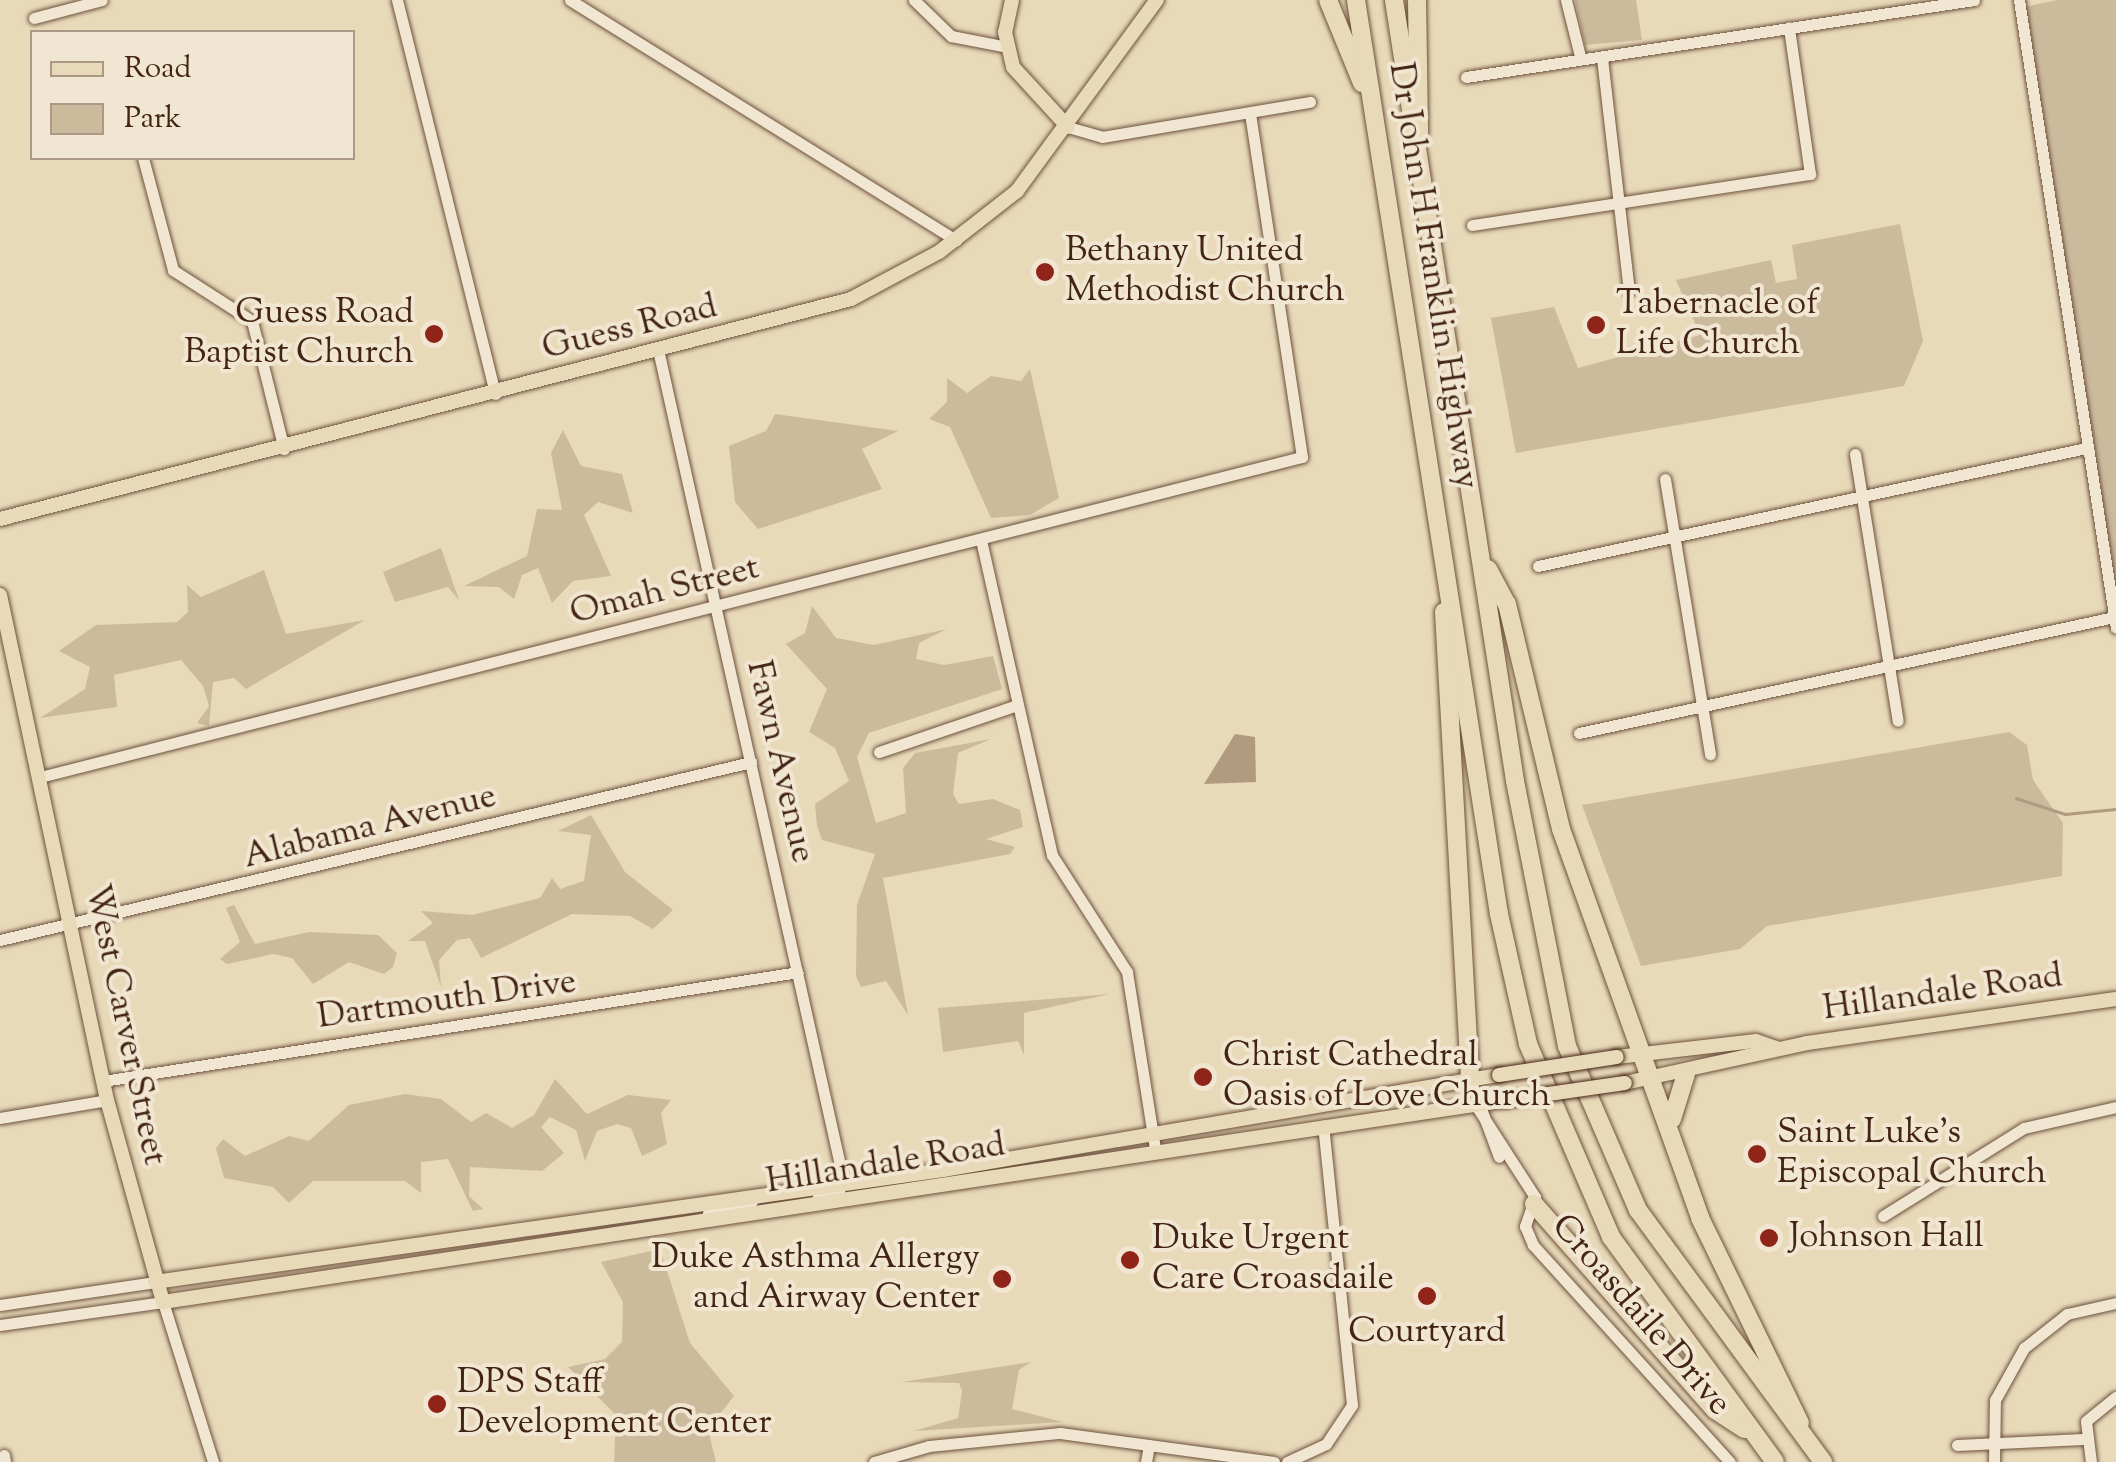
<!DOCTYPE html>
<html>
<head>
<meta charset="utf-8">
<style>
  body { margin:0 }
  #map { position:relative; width:2116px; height:1462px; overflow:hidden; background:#e8d9b9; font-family:"Sorts Mill Goudy",serif }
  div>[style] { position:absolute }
  .green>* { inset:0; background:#ccba9d }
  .water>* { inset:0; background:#b09b81 }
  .stream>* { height:2.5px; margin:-1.25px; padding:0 1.25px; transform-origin:1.25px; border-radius:1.25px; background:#b09b81 }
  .roads { filter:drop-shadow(0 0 2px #6d513d) drop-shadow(0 0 2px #6d513d) }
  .minor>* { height:11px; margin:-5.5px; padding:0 5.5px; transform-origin:5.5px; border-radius:5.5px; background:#f0e6d2 }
  .major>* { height:14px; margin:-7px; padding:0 7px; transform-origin:7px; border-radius:7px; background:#e8d9b9 }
  .highway>* { height:18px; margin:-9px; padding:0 9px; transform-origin:9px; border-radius:9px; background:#e8d9b9 }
  .bridges { filter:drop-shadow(0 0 2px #442414) drop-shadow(0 0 2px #442414) }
  .major-bridge>* { height:14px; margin:-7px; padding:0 7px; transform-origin:7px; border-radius:7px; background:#e8d9b9 }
  .dots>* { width:28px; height:28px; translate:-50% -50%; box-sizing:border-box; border:5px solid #f0e6d2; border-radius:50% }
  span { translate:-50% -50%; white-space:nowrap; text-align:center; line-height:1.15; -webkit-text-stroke:8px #f0e6d2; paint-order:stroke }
  .poi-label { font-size:35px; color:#442414 }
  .left { translate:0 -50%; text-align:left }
  .right { translate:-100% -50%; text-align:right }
  .street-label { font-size:35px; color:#442414 }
  .legend { position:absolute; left:30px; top:30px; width:325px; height:130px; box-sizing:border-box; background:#f0e6d2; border:2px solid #ab9886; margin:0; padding:12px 18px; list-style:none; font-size:30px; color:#442414 }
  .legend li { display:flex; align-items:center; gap:20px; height:50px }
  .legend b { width:50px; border:2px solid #ab9886 }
</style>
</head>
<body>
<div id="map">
  <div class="green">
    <i style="clip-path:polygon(1575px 0,1636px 0,1642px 40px,1585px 45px)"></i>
    <i style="clip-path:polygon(2057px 0,2116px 0,2116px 591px,2024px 7px)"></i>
    <i style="clip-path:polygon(1900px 224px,1923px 341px,1904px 386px,1516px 453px,1491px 318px,1554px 307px,1578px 368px,1700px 335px,1676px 280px,1771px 260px,1776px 283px,1797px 279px,1792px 245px)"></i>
    <i style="clip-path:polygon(1030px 369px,1059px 498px,1030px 515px,991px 518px,950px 427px,929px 419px,947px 402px,947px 378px,967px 393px,991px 376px,1021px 381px)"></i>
    <i style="clip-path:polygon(775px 414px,898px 431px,862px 449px,882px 489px,758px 529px,735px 502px,729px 446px,766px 431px)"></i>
    <i style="clip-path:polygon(563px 430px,581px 466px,622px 474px,633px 513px,598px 502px,584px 515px,611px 576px,573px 581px,552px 603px,538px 568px,522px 575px,514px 599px,499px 587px,464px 586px,527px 556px,537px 509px,562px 510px,551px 453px)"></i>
    <i style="clip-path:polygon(441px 548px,459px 600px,448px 587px,395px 602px,383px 572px)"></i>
    <i style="clip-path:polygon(264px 570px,286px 634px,365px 620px,246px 689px,234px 678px,213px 682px,209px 726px,197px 723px,209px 706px,203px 686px,181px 660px,114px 675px,117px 707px,40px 718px,85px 689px,90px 667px,59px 651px,96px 625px,177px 622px,188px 612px,187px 585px,201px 597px)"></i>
    <i style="clip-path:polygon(812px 606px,836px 638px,874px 645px,947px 629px,919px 643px,916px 659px,944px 665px,993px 656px,1002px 689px,869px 733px,857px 757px,876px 823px,906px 813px,903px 768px,915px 753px,991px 739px,958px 753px,953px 794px,959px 804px,993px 799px,1020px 810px,1023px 827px,986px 839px,1015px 847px,1010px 854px,883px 878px,908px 1015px,886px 981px,861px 987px,856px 976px,857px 905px,875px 854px,822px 840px,817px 826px,815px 804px,849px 781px,835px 748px,809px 732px,827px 689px,786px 644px,805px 633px)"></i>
    <i style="clip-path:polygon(2009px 732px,2027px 745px,2033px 780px,2063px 823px,2062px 876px,1767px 926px,1740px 949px,1641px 966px,1582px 805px)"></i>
    <i style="clip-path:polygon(591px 815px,625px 872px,673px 910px,653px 929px,630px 916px,572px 914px,481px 958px,470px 938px,457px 940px,439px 960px,441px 987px,425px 941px,408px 941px,433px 923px,421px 911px,472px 915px,540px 898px,552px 878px,560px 889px,584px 881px,591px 835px,558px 831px)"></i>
    <i style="clip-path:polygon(234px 905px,255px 944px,309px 932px,378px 935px,397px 953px,393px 967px,384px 974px,349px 962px,313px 984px,292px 958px,273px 954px,227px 964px,220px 959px,240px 942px,226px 908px)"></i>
    <i style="clip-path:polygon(1110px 994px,1024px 1013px,1024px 1055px,1018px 1041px,943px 1052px,938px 1008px)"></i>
    <i style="clip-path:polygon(555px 1079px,587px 1114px,628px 1095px,671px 1100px,661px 1113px,667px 1144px,642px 1156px,631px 1128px,617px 1124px,597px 1131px,585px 1161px,576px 1130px,550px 1117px,541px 1127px,564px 1153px,542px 1171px,470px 1167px,469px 1196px,483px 1209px,473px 1211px,448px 1159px,421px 1162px,421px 1193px,405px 1181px,313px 1181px,289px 1203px,273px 1187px,224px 1178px,216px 1148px,223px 1139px,245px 1156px,289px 1136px,309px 1141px,349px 1105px,405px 1094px,441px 1099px,471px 1122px,486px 1113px,512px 1128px,534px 1115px)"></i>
    <i style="clip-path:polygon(660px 1249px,690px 1343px,734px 1396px,708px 1429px,716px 1462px,614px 1462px,616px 1415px,568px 1367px,605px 1359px,622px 1342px,623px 1302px,601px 1262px)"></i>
    <i style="clip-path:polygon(1031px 1362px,1019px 1370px,1012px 1409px,1063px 1422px,914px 1431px,958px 1418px,962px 1391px,959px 1383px,902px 1382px)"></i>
  </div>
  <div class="water">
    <i style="clip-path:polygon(1235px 734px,1255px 737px,1256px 782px,1204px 784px)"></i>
  </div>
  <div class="stream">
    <i style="left:2016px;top:798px;width:52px;rotate:18.1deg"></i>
    <i style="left:2065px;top:814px;width:51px;rotate:-5.6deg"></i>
  </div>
  <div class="roads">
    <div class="minor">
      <i style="left:397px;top:0;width:406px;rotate:76deg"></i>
      <i style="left:570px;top:0;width:455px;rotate:31.9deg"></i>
      <i style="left:914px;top:0;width:52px;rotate:44.2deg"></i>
      <i style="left:951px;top:36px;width:57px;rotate:11.1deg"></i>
      <i style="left:1566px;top:0;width:58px;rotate:76deg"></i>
      <i style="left:2019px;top:0;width:635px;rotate:81.22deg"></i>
      <i style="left:34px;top:18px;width:70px;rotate:-14.8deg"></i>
      <i style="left:1602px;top:58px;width:234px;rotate:83.4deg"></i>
      <i style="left:1466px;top:77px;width:514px;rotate:-8.62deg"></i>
      <i style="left:1068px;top:127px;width:35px;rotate:16deg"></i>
      <i style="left:1102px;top:137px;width:211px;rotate:-9.6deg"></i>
      <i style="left:143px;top:158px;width:116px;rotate:75deg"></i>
      <i style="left:173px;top:270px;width:94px;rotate:32.8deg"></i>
      <i style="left:252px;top:321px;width:132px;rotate:76deg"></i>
      <i style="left:1472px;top:225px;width:342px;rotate:-8.6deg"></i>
      <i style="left:1810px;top:174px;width:148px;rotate:-98.2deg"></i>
      <i style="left:659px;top:354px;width:831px;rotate:77.42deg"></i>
      <i style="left:840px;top:1165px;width:26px;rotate:92deg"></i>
      <i style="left:839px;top:1191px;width:22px;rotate:164deg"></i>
      <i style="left:1855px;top:454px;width:270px;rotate:80.9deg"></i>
      <i style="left:1665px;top:479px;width:279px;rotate:80.7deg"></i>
      <i style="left:981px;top:540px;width:323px;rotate:77.3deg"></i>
      <i style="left:1052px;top:855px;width:139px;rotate:57.3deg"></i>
      <i style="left:1127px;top:972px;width:179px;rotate:81deg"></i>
      <i style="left:1538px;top:566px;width:561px;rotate:-12.15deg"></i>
      <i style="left:1579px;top:733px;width:547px;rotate:-12.23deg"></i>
      <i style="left:879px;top:752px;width:146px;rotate:-18.8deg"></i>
      <i style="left:40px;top:777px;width:1302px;rotate:-14.23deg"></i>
      <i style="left:1302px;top:457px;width:348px;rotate:-98.6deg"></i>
      <i style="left:0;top:940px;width:772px;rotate:-13.33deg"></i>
      <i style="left:1470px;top:1079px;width:83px;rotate:69.6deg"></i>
      <i style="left:103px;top:1081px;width:703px;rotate:-8.91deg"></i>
      <i style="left:1475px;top:1104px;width:111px;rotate:57.2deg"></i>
      <i style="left:1535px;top:1197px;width:31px;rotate:109deg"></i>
      <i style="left:1525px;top:1226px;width:21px;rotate:67deg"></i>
      <i style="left:1533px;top:1245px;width:293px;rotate:47.8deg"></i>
      <i style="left:0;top:1118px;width:109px;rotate:-9.5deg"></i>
      <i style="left:708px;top:1213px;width:46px;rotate:-15.3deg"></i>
      <i style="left:1883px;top:1216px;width:166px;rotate:-32deg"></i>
      <i style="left:2024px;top:1128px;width:94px;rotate:-12.9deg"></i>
      <i style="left:0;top:1305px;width:157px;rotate:-8.4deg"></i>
      <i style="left:0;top:1325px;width:165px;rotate:-8deg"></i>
      <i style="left:163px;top:1302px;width:168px;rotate:72.6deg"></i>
      <i style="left:1957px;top:1445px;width:126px;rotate:-2.7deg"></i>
      <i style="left:4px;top:1455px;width:7px;rotate:82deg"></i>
      <i style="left:874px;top:1462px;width:57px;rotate:-16.2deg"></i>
      <i style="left:929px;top:1446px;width:132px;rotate:-5.7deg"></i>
      <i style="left:1060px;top:1433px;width:216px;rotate:7.7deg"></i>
      <i style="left:1146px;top:1462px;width:17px;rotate:-80deg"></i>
      <i style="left:1287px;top:1462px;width:43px;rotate:-24.8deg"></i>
      <i style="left:1326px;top:1444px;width:47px;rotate:-56.3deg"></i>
      <i style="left:1352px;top:1405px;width:281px;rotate:-95.9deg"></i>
      <i style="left:1994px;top:1462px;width:62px;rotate:-89.1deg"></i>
      <i style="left:1995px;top:1400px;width:60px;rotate:-60.9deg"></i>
      <i style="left:2024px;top:1348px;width:55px;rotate:-38.3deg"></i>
      <i style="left:2067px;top:1314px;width:50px;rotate:-12.7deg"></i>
      <i style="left:2091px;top:1462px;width:41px;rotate:-97deg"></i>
      <i style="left:2086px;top:1421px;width:38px;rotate:-39deg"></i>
    </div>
    <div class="major">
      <i style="left:1012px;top:0;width:33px;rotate:102deg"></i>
      <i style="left:1005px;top:32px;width:36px;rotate:77deg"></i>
      <i style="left:1013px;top:67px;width:81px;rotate:47.5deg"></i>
      <i style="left:0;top:519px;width:879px;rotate:-14.49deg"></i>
      <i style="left:851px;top:299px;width:100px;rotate:-28.1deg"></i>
      <i style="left:939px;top:252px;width:99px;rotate:-38deg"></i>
      <i style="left:1017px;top:191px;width:237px;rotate:-53.8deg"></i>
      <i style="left:0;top:595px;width:516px;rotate:78.04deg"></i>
      <i style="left:107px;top:1100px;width:210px;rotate:74.5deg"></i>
      <i style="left:163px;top:1302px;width:1359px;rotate:-8.55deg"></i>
      <i style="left:1617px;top:1057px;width:140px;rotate:-6.6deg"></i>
      <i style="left:1756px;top:1041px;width:24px;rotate:19deg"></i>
      <i style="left:1625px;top:1083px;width:186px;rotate:-12.4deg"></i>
      <i style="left:1807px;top:1043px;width:312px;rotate:-8.1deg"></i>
      <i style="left:155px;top:1282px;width:796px;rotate:-8.09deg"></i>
      <i style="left:943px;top:1170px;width:564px;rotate:-9.7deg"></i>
    </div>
    <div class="highway">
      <i style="left:1328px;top:0;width:90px;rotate:67.7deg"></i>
      <i style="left:1356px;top:0;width:925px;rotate:81.11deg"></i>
      <i style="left:1499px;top:914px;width:133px;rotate:77.4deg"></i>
      <i style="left:1528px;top:1044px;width:210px;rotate:66.7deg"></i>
      <i style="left:1611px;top:1237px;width:278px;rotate:53.9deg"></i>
      <i style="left:1394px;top:0;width:790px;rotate:81.19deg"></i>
      <i style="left:1515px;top:781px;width:270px;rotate:78.9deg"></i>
      <i style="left:1567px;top:1046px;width:179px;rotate:66.6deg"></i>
      <i style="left:1638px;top:1210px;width:313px;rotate:53.7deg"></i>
      <i style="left:1417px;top:0;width:133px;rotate:89.1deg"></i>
      <i style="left:1488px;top:569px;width:40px;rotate:62deg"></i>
      <i style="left:1507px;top:604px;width:231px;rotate:76.5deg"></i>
      <i style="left:1561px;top:829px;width:413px;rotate:70.3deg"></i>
      <i style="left:1700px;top:1218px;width:228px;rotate:64deg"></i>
      <i style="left:1444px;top:612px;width:468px;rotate:86.8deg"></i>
      <i style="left:1672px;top:1119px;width:47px;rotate:-72.7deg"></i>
      <i style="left:1534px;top:1204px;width:274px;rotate:48.7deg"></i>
      <i style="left:1715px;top:1410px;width:35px;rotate:33deg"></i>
    </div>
  </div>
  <div class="bridges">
    <div class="major-bridge">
      <i style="left:1499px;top:1075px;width:119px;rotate:-8.7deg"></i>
      <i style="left:1507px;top:1100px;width:119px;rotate:-8.2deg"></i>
    </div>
  </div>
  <div class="dots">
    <i style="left:1045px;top:272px;background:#8f2418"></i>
    <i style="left:1596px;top:325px;background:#8f2418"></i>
    <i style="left:434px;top:334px;background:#8f2418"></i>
    <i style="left:1203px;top:1077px;background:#8f2418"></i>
    <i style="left:1757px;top:1154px;background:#8f2418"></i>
    <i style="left:1769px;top:1238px;background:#8f2418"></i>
    <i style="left:1130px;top:1260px;background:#8f2418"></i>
    <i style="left:1002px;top:1279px;background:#8f2418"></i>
    <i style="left:1427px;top:1296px;background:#8f2418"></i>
    <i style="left:437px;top:1404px;background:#8f2418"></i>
  </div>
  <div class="poi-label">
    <span class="left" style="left:1065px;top:272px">Bethany United<br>Methodist Church</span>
    <span class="left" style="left:1616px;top:325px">Tabernacle of<br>Life Church</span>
    <span class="right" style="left:414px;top:334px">Guess Road<br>Baptist Church</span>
    <span class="left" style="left:1223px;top:1077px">Christ Cathedral<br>Oasis of Love Church</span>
    <span class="left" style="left:1777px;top:1154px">Saint Luke's<br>Episcopal Church</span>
    <span class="left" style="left:1789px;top:1238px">Johnson Hall</span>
    <span class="left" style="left:1152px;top:1260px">Duke Urgent<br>Care Croasdaile</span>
    <span class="right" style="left:980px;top:1279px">Duke Asthma Allergy<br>and Airway Center</span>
    <span style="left:1427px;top:1333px">Courtyard</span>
    <span class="left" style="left:457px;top:1404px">DPS Staff<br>Development Center</span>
  </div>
  <div class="street-label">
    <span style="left:1432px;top:276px;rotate:81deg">Dr John H Franklin Highway</span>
    <span style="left:630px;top:329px;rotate:-14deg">Guess Road</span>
    <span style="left:665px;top:592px;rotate:-14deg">Omah Street</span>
    <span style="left:779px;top:762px;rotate:77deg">Fawn Avenue</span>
    <span style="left:370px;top:828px;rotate:-14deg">Alabama Avenue</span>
    <span style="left:1943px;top:994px;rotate:-8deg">Hillandale Road</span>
    <span style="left:447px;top:1001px;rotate:-8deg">Dartmouth Drive</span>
    <span style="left:124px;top:1025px;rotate:78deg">West Carver Street</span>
    <span style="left:886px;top:1165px;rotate:-9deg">Hillandale Road</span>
    <span style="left:1640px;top:1316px;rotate:49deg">Croasdaile Drive</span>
  </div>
  <ul class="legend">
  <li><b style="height:12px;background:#e8d9b9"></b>Road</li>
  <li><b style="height:28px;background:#ccba9d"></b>Park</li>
  </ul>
</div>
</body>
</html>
